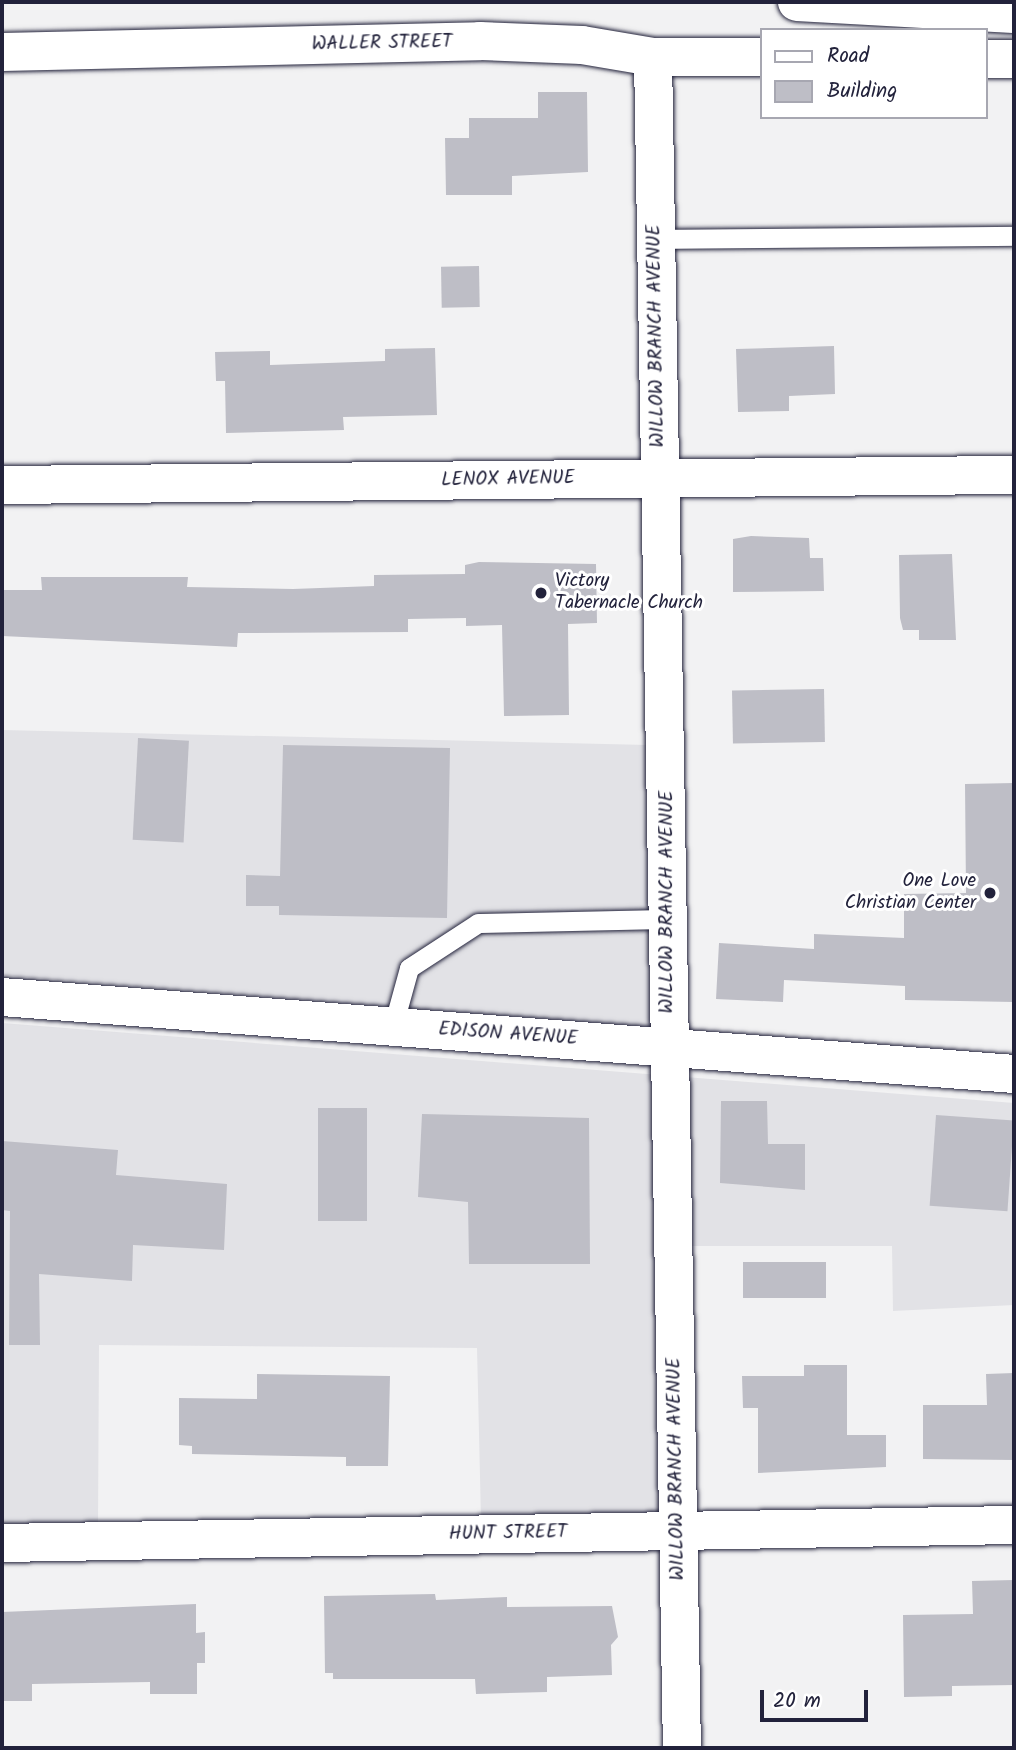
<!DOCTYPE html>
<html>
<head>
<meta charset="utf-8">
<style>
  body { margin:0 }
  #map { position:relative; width:1016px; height:1750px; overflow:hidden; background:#f2f2f3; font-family:Kalam,sans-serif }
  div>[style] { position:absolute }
  .built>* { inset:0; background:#e2e2e6 }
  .building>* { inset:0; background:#bebec6; transform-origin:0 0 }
  .roads { filter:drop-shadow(0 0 2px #22223b) drop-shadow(0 0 2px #22223b) }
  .lane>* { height:19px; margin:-9.5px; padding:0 9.5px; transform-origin:9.5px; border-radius:9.5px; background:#fff }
  .street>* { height:38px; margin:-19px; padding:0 19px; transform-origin:19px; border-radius:19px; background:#fff }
  .secondary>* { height:38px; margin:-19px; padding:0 19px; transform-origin:19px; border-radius:19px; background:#fff }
  .highway>* { height:38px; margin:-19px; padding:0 19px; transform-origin:19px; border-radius:19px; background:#fff }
  .dots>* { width:19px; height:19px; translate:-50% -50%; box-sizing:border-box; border:4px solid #fff; border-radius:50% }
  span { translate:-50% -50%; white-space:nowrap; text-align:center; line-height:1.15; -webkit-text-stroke:6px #fff; paint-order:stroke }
  .street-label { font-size:19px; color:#22223b }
  .poi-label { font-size:19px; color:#22223b }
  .left { translate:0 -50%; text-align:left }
  .right { translate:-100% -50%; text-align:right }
  .frame { position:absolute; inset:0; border:4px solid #22223b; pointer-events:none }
  .legend { position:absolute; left:760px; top:28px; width:228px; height:91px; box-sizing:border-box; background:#fff; border:2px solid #a7a7b1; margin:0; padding:9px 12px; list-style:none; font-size:21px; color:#22223b }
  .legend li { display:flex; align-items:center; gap:14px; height:35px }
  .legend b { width:35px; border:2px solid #a7a7b1 }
  .scale { position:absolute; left:760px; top:1690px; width:108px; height:32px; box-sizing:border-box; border:4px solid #22223b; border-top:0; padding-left:9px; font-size:21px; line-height:24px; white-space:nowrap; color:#22223b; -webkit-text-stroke:5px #fff; paint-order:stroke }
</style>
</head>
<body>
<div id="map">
  <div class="built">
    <i style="clip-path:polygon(2px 730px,648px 745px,652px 1028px,2px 975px)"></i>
    <i style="clip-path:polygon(2px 1023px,1014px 1103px,1014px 1305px,893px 1311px,892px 1246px,658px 1246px,663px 1515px,481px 1520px,477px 1348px,99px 1345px,98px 1528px,2px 1529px)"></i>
  </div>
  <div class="building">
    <i style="clip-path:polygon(538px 92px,587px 92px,588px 172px,512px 176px,512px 195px,446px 195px,445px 138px,469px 138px,469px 118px,538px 118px)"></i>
    <i style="left:479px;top:266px;width:41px;height:38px;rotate:89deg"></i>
    <i style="clip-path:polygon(834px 346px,835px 394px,789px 396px,789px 411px,738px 412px,736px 349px)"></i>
    <i style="clip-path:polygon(435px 348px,437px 415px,343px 417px,344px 430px,226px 433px,225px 381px,216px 381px,215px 352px,270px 351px,270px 365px,385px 361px,385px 349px)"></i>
    <i style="clip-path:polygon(751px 536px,809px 538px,810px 558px,823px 558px,824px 591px,733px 592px,733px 539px)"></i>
    <i style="clip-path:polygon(952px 554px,956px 640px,919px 640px,919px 630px,903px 630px,900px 618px,899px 555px)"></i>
    <i style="clip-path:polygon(479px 562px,596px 564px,597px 623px,568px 624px,569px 715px,504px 716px,502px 625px,466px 626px,466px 618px,408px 619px,408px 632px,238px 633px,237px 647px,2px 636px,2px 590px,42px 590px,41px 577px,188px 577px,187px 587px,293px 589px,374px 586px,374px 575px,465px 574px,465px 565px)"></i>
    <i style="left:824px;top:689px;width:53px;height:92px;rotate:89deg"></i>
    <i style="left:138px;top:738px;width:51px;height:102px;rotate:3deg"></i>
    <i style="clip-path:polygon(283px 745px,450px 748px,447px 918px,279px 915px,279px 906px,246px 906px,246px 875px,280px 876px)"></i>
    <i style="clip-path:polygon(1014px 783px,1014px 1002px,905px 1000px,905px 986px,784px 980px,783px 1002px,716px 999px,719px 943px,814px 949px,814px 934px,904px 938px,904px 894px,966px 893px,965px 784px)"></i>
    <i style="clip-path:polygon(721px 1101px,767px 1101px,768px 1144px,805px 1144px,805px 1190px,720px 1183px)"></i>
    <i style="left:318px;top:1108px;width:49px;height:113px"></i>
    <i style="clip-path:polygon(422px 1114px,589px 1118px,590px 1264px,469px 1264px,468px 1202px,418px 1197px)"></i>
    <i style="left:936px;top:1115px;width:78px;height:91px;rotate:4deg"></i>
    <i style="clip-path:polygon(2px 1141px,118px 1150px,116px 1175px,227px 1184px,224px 1250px,133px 1245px,132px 1281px,39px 1274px,40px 1345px,9px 1345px,10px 1211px,2px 1210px)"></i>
    <i style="left:743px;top:1262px;width:83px;height:36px"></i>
    <i style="clip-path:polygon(804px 1365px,847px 1365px,847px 1435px,886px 1435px,886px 1467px,758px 1473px,758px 1408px,743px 1408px,742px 1376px,804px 1376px)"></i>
    <i style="clip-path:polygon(1014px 1373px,1014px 1460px,923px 1459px,923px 1405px,987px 1405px,986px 1374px)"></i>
    <i style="clip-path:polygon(257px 1374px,390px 1376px,388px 1466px,346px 1466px,346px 1457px,192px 1454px,192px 1446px,179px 1445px,179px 1398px,257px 1399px)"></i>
    <i style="clip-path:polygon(1014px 1580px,1014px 1685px,952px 1686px,952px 1696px,904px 1697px,903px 1615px,973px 1614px,972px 1581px)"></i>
    <i style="clip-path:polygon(435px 1594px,436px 1600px,507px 1597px,507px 1607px,612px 1606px,618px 1637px,611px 1645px,612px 1675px,547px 1677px,547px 1692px,476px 1694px,475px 1679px,333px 1679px,333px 1673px,325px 1673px,324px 1596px)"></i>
    <i style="clip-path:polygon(196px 1604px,196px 1633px,205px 1632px,205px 1663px,197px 1663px,197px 1694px,150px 1694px,150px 1682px,32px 1684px,32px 1701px,2px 1701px,2px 1612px)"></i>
  </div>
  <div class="roads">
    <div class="lane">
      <i style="left:656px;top:239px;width:358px;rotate:-0.5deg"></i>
      <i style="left:393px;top:1026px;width:60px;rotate:-74.6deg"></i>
      <i style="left:409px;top:968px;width:82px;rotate:-33.1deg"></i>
      <i style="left:478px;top:923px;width:188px;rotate:-1.2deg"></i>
    </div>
    <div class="street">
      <i style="left:2px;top:52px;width:478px;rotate:-1.3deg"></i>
      <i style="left:480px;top:41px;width:102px;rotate:2.2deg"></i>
      <i style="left:582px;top:45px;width:72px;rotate:9.6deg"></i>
      <i style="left:653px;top:57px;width:109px"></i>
      <i style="left:653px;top:57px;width:1691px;rotate:89.02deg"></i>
      <i style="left:986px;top:59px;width:28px"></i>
      <i style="left:2px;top:485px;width:1012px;rotate:-0.57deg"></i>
      <i style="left:2px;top:1543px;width:1012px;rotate:-1.02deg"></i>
    </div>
    <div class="secondary">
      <i style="left:2px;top:997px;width:1015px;rotate:4.35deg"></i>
    </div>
    <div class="highway">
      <i style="left:797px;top:2px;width:217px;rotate:3.2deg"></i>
    </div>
  </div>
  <div class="dots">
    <i style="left:541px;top:593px;background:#22223b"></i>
    <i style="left:990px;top:893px;background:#22223b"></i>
  </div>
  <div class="street-label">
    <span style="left:382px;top:44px;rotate:-1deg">WALLER STREET</span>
    <span style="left:657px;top:336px;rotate:-91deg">WILLOW BRANCH AVENUE</span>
    <span style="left:508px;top:480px;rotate:-1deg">LENOX AVENUE</span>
    <span style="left:668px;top:902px;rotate:-90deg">WILLOW BRANCH AVENUE</span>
    <span style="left:508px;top:1035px;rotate:4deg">EDISON AVENUE</span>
    <span style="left:677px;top:1469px;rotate:-91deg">WILLOW BRANCH AVENUE</span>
    <span style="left:508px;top:1534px;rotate:-1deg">HUNT STREET</span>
  </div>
  <div class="poi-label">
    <span class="left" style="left:555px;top:593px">Victory<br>Tabernacle Church</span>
    <span class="right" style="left:976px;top:893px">One Love<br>Christian Center</span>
  </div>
  <div class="frame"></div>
  <ul class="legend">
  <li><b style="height:9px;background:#fff"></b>Road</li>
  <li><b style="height:19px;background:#bebec6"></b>Building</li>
  </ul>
  <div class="scale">20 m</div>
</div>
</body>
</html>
